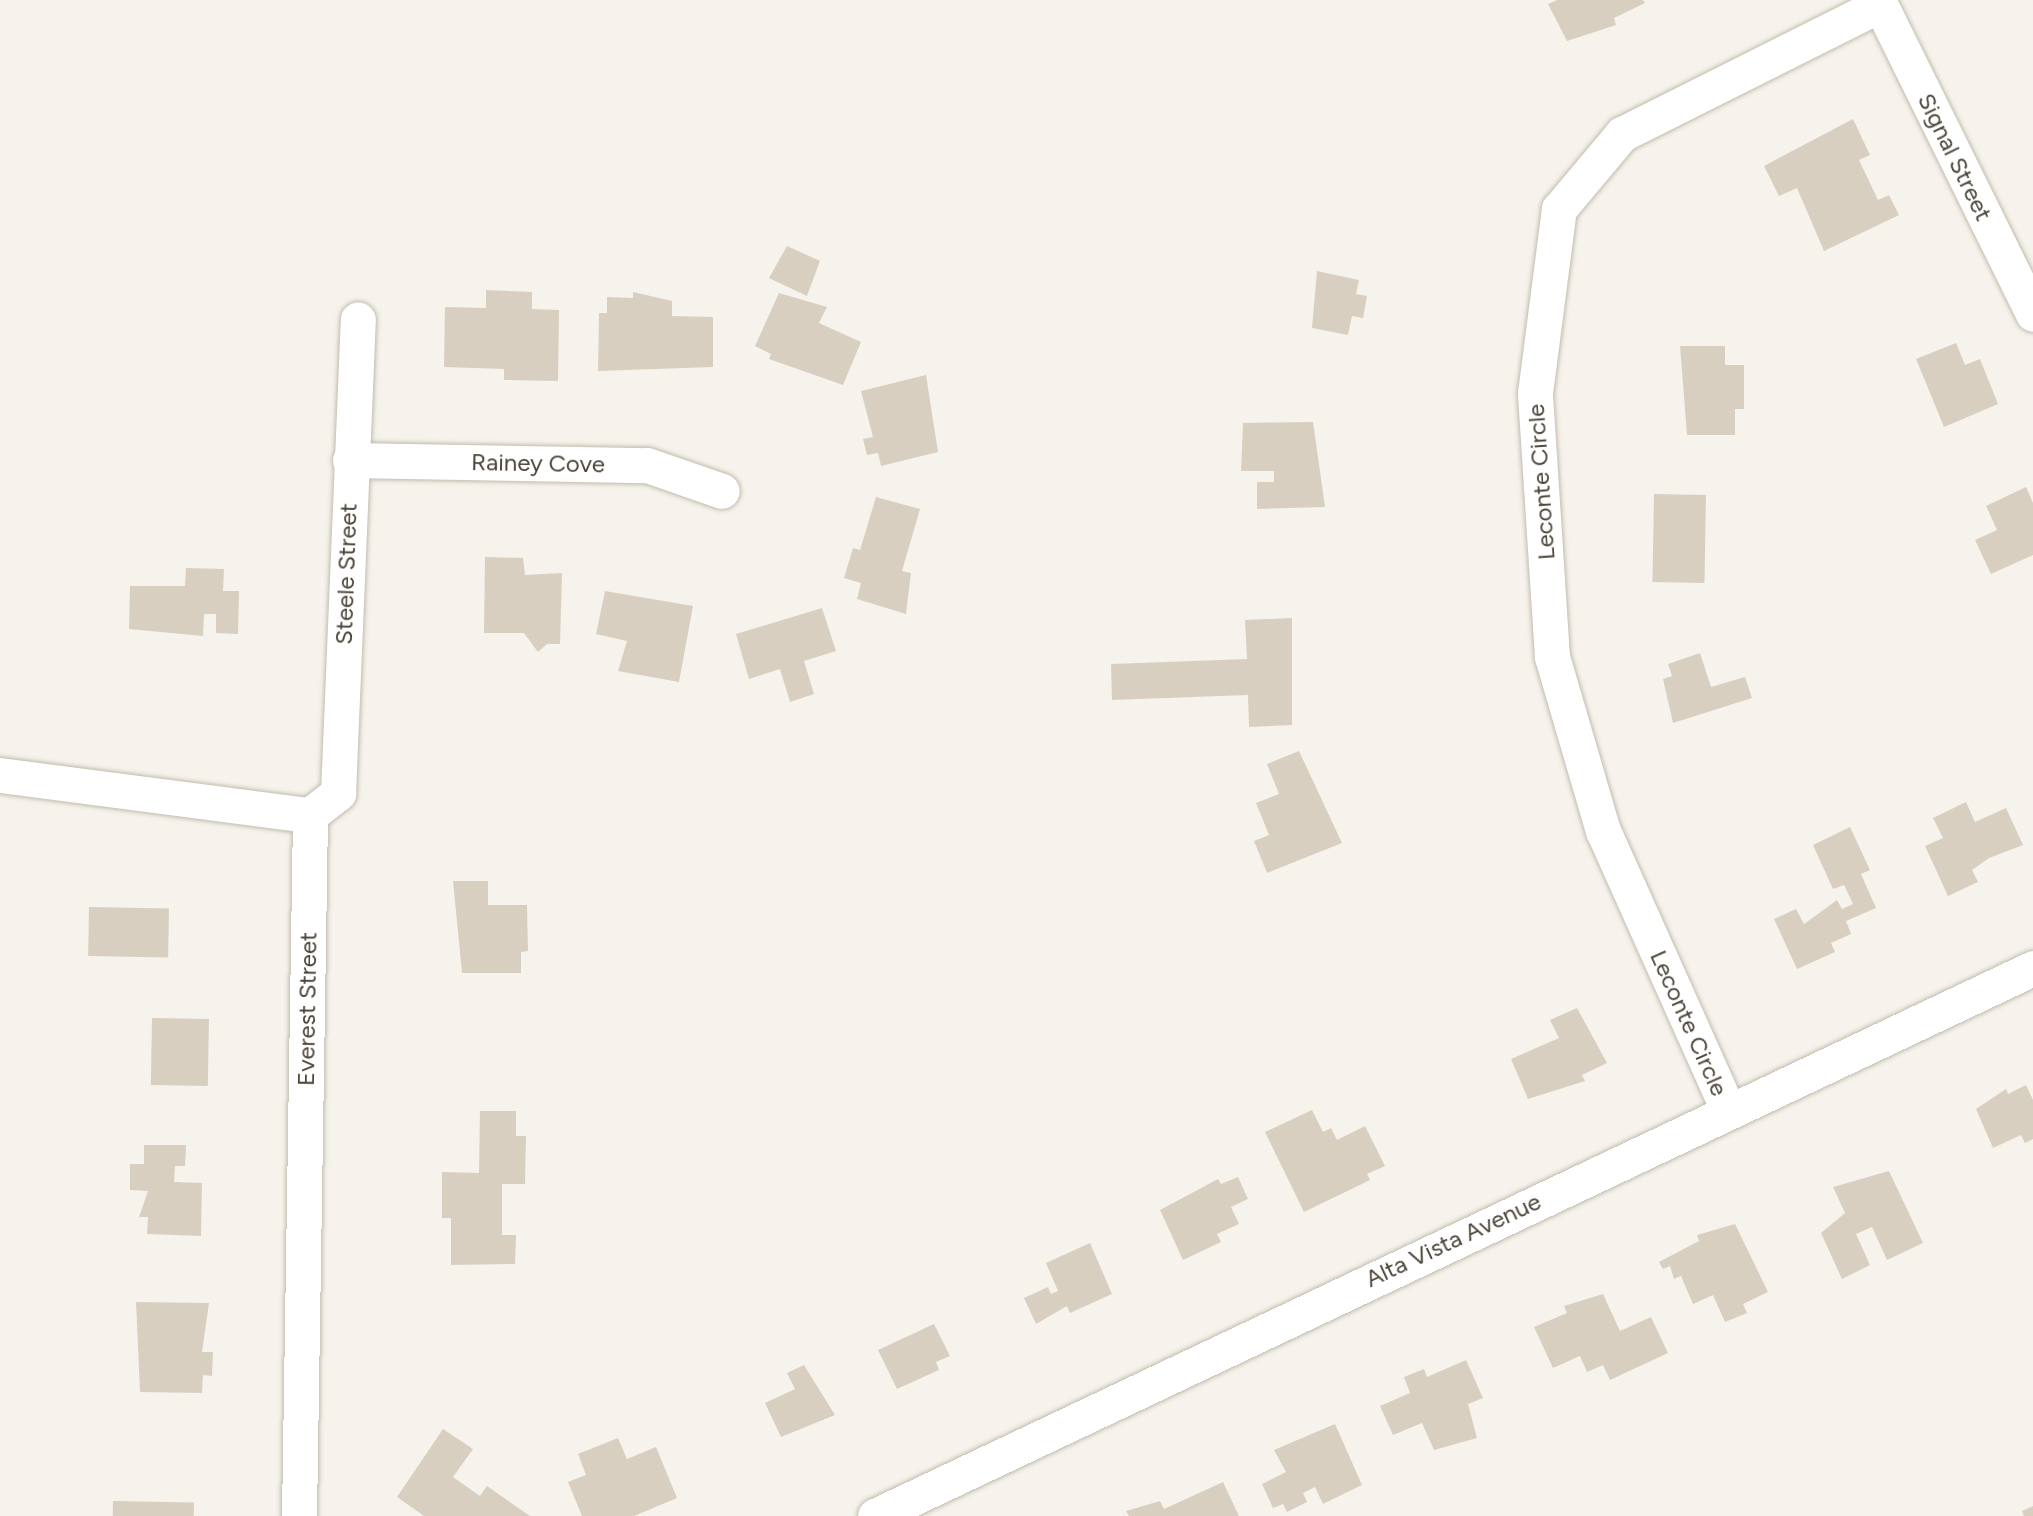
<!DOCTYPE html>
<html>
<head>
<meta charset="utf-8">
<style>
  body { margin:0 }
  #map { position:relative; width:2033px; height:1516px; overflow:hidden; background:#f6f3ec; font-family:Figtree,sans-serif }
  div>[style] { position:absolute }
  .building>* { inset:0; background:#d8cfc1; transform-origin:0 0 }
  .roads { filter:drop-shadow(0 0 2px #c2bbae) drop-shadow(0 0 2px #c2bbae) }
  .minor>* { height:35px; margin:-17.5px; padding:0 17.5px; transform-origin:17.5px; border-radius:17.5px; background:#fff }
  span { translate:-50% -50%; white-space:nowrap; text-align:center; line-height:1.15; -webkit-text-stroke:5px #fff; paint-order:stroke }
  .street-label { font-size:24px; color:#4b4439 }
</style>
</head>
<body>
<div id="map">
  <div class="building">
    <i style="clip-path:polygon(1557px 0,1643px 0,1645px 3px,1614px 18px,1616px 25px,1567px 41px,1548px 4px)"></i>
    <i style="clip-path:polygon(1853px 119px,1870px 155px,1859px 160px,1878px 200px,1889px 195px,1899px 215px,1824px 251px,1797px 188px,1779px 196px,1764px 166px)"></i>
    <i style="clip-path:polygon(787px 246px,820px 261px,807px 296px,769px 278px)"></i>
    <i style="clip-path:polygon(1317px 271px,1359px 280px,1356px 294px,1367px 296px,1363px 318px,1352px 316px,1348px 335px,1312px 328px)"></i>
    <i style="clip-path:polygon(486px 290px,532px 292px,532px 309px,559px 310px,558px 381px,504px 380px,504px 369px,444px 367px,445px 307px,486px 308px)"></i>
    <i style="clip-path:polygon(633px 292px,672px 301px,672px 316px,713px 317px,713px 367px,598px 371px,599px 313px,607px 313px,607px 297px,633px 298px)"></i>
    <i style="clip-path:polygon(779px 293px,827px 307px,819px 323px,861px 342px,843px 385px,769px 359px,771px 354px,755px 346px)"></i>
    <i style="clip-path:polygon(1956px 343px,1965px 365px,1980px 359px,1998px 404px,1944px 427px,1916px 359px)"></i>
    <i style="clip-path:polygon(1680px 346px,1725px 346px,1725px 365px,1744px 365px,1744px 409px,1735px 409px,1735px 435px,1687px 435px)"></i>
    <i style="clip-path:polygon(926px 375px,938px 452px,881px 466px,878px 453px,867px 455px,863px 439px,873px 437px,861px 391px)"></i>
    <i style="clip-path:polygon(1313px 422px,1325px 507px,1257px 509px,1257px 482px,1274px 482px,1274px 471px,1241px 471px,1243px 423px)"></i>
    <i style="clip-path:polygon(2026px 487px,2033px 503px,2033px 555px,1991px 574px,1975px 540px,1997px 530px,1986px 506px)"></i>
    <i style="left:1654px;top:494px;width:52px;height:88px;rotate:1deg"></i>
    <i style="clip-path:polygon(876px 497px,920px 509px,902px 571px,911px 573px,906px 614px,857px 599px,861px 583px,844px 578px,853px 548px,860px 550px)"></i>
    <i style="clip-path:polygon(485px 557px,523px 558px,525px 575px,562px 573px,560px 644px,547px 644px,538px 652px,524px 633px,484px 633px)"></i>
    <i style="clip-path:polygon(186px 568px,224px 569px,223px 591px,239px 591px,238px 634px,216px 633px,216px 614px,204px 614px,203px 636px,129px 629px,130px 586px,185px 586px)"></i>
    <i style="clip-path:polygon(605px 591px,693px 606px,679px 682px,618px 671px,627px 641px,596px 634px)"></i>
    <i style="clip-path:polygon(822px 608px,836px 651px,804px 661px,814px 694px,790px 702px,780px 669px,749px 679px,736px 634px)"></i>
    <i style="clip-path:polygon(1292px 618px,1292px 725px,1249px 727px,1248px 695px,1112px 700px,1111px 664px,1247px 659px,1245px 620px)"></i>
    <i style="clip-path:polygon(1700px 653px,1711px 687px,1745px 677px,1752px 698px,1673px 723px,1663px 679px,1672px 676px,1668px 664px)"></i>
    <i style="clip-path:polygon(1299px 751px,1342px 843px,1267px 873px,1254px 841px,1269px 835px,1256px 803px,1279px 794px,1267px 764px)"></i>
    <i style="clip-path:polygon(1966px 802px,1975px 822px,2006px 808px,2023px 845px,1989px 858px,1972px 870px,1978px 882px,1948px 896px,1925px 846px,1943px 838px,1933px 818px)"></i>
    <i style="clip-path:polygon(1850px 827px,1870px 870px,1861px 874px,1876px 908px,1846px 921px,1851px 934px,1831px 943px,1835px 952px,1797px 969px,1774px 919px,1796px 909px,1804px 924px,1837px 900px,1842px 909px,1853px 904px,1844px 885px,1833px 889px,1813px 845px)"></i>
    <i style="clip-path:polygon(453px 881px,488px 881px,488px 905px,527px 905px,528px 951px,521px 952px,521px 973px,462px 973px)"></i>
    <i style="left:89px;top:907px;width:80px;height:49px;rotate:1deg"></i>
    <i style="clip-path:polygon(1577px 1008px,1607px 1063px,1582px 1075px,1585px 1081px,1528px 1099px,1511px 1059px,1559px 1038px,1550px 1020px)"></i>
    <i style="left:152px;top:1018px;width:57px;height:67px;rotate:1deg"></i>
    <i style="clip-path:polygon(2026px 1085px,2033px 1100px,2033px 1139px,2025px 1143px,2021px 1135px,1993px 1148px,1976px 1109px,2006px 1089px,2008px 1094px)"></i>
    <i style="clip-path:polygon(1312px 1110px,1323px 1132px,1331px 1128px,1337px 1140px,1365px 1126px,1385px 1166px,1367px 1174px,1370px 1180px,1304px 1212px,1265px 1132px)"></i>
    <i style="clip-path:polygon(480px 1111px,516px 1111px,516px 1136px,526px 1136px,525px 1184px,502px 1184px,502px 1235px,516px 1235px,515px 1264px,451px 1265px,451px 1218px,442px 1218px,442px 1172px,479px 1173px)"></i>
    <i style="clip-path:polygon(144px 1145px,186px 1145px,185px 1166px,175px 1166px,174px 1182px,202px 1183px,201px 1236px,147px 1234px,148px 1217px,139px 1217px,148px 1191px,130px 1190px,130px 1164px,144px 1164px)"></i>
    <i style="clip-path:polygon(1889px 1171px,1923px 1243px,1887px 1260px,1872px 1227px,1856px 1234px,1870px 1265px,1842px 1279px,1821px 1233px,1845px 1213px,1833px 1187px)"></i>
    <i style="clip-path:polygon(1238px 1177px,1248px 1199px,1231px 1207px,1239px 1224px,1217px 1234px,1221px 1242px,1183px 1260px,1160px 1210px,1218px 1179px,1221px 1184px)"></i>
    <i style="clip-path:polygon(1735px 1224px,1768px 1292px,1743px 1304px,1747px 1313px,1725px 1322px,1713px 1295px,1693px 1304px,1681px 1276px,1674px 1279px,1670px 1266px,1663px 1269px,1659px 1262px,1699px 1241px,1697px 1235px)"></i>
    <i style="clip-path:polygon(1090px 1243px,1112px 1294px,1070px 1313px,1067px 1306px,1036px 1324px,1024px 1298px,1048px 1287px,1051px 1294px,1058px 1291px,1046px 1263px)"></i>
    <i style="clip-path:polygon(1603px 1294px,1620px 1331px,1651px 1317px,1668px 1353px,1610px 1380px,1603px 1365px,1587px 1372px,1580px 1356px,1553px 1368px,1534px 1327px,1567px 1313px,1564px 1306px)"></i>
    <i style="clip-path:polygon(136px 1302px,209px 1303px,202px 1352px,213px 1352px,212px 1376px,203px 1375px,202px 1393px,140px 1392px)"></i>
    <i style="clip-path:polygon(934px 1324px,950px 1356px,936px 1362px,939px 1370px,897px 1389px,878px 1350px)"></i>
    <i style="clip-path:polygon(1466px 1360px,1483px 1398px,1468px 1404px,1477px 1438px,1434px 1450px,1422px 1423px,1393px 1435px,1380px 1406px,1410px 1393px,1404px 1377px,1424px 1369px,1427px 1377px)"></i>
    <i style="clip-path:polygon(804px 1365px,835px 1415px,781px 1437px,765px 1403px,795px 1389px,787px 1373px)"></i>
    <i style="clip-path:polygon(1335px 1424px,1362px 1485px,1323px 1504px,1315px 1487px,1303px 1493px,1307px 1502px,1287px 1512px,1283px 1504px,1273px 1508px,1262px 1484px,1286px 1472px,1274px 1450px)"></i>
    <i style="clip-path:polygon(443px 1429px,473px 1449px,453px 1477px,480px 1496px,487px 1486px,530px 1516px,424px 1516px,397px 1497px)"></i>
    <i style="clip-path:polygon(618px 1438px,627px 1459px,656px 1447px,677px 1498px,634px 1516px,582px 1516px,568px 1482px,586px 1475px,578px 1454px)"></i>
    <i style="clip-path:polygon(1223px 1482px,1239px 1516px,1129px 1516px,1126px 1511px,1160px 1501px,1164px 1509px)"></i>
    <i style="left:113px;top:1501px;width:81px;height:15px;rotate:1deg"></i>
    <i style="clip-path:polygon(2033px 1506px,2033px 1516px,2024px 1516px,2022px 1511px)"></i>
  </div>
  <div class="roads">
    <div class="minor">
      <i style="left:1878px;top:0;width:350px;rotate:63.7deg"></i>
      <i style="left:350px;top:460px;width:297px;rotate:1deg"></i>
      <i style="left:647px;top:465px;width:79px;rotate:19.1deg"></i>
      <i style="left:0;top:775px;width:313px;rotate:7.4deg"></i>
      <i style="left:310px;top:815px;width:36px;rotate:-38deg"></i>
      <i style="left:338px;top:793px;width:474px;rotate:-87.6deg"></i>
      <i style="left:1728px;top:1110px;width:306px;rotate:-114.1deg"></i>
      <i style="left:1603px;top:831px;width:181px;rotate:-106.3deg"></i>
      <i style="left:1552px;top:657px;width:265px;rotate:-93.7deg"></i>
      <i style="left:1535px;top:393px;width:186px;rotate:-82.6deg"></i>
      <i style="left:1559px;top:209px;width:98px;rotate:-50deg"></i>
      <i style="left:1622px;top:134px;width:288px;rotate:-26.6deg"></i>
      <i style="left:299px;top:1516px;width:701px;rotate:-89.1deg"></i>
      <i style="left:875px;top:1516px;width:1281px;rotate:-25.32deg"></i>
    </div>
  </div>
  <div class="street-label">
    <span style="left:1955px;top:157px;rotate:64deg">Signal Street</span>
    <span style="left:538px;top:463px;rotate:1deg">Rainey Cove</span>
    <span style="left:1541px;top:482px;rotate:-94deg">Leconte Circle</span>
    <span style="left:346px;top:574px;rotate:-88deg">Steele Street</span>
    <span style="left:307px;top:1009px;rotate:-89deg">Everest Street</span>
    <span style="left:1689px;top:1023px;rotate:66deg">Leconte Circle</span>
    <span style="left:1453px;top:1240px;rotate:-25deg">Alta Vista Avenue</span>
  </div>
</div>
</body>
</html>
